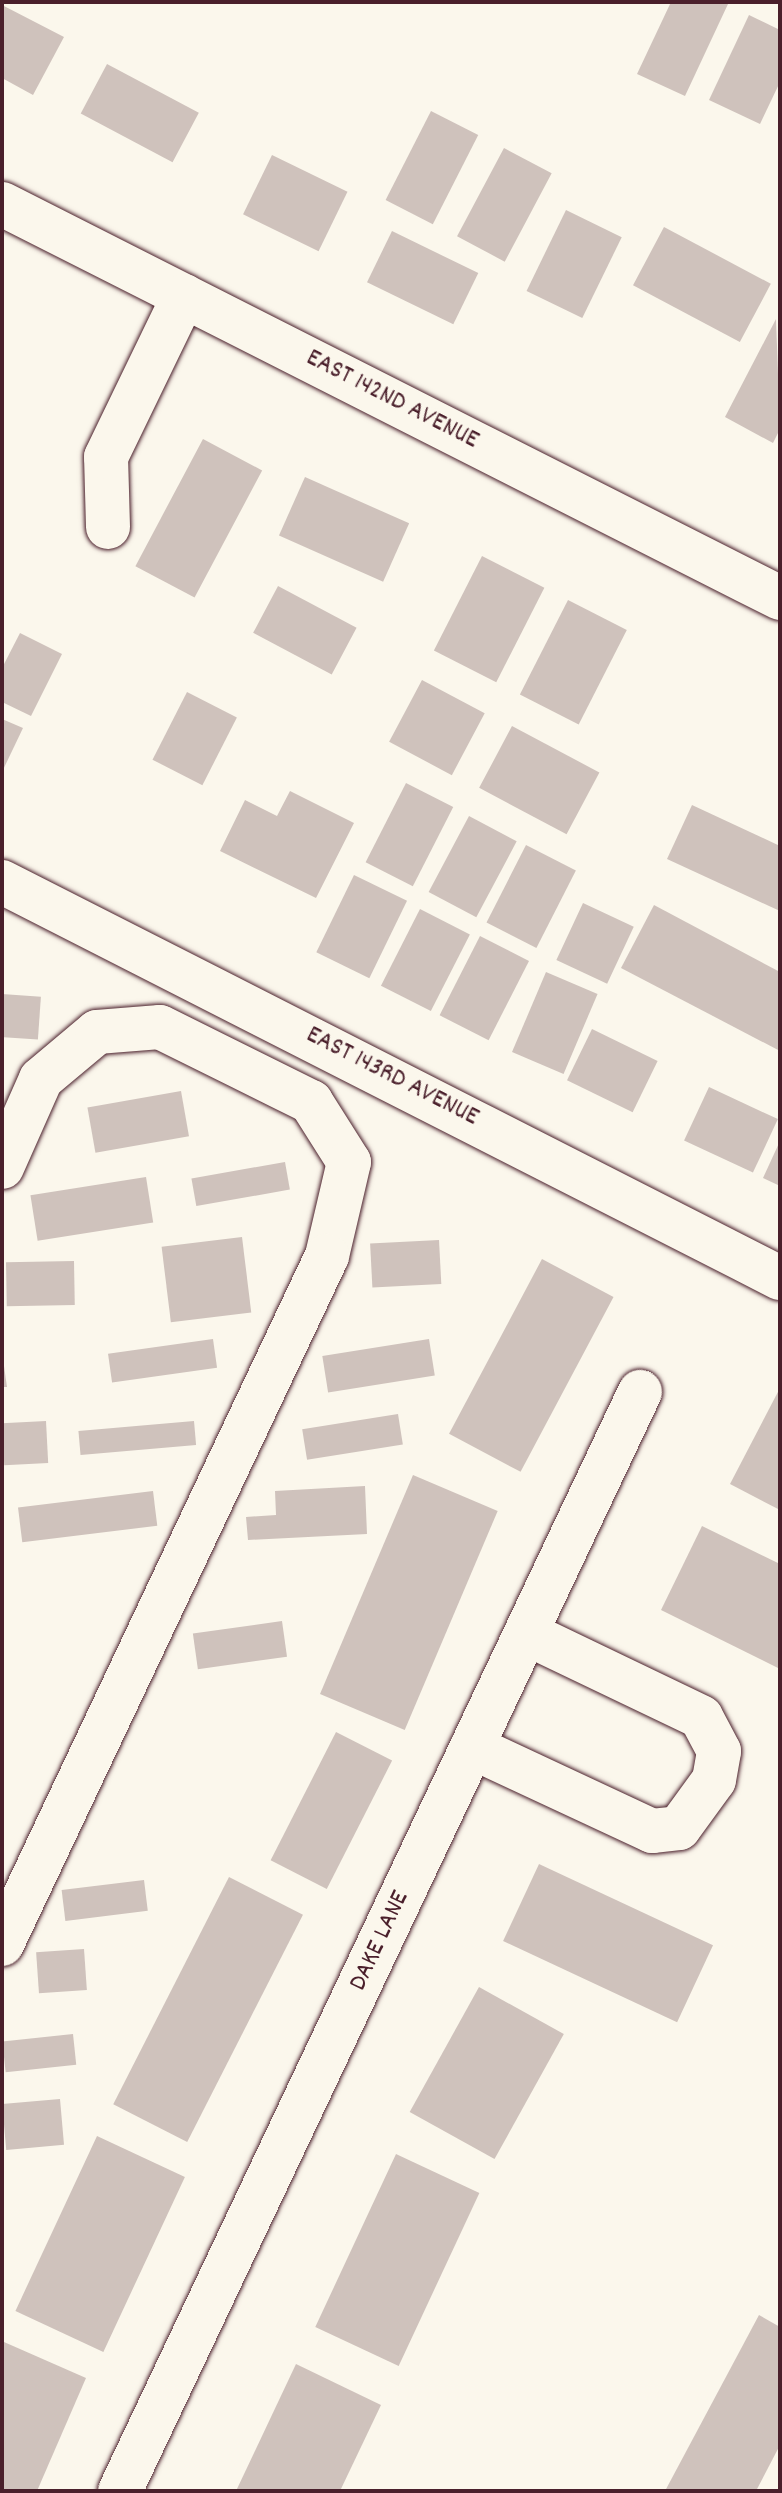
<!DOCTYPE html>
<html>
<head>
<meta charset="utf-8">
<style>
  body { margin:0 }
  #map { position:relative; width:782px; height:2493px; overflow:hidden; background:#fbf7ec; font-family:Dekko,sans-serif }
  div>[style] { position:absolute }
  .building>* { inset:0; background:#cfc2bc; transform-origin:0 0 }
  .roads { filter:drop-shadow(0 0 2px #4a1f2b) drop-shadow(0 0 2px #4a1f2b) }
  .minor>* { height:44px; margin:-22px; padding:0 22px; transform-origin:22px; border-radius:22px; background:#fbf7ec }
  span { translate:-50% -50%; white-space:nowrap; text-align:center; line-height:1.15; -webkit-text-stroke:6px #fbf7ec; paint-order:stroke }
  .street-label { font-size:26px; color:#4a1f2b }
  .frame { position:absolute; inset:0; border:4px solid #4a1f2b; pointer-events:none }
</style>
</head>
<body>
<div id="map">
  <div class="building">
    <i style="clip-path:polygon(671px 2px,728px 4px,685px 96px,637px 74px)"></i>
    <i style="clip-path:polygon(2px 5px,64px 37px,33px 95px,2px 78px)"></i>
    <i style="clip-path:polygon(749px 15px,780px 30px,780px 82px,760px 124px,709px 100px)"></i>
    <i style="left:107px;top:64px;width:104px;height:56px;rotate:28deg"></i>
    <i style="left:431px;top:111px;width:53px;height:100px;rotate:27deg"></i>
    <i style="left:504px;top:148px;width:54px;height:100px;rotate:28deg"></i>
    <i style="left:272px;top:155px;width:84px;height:66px;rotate:26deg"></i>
    <i style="left:566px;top:210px;width:62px;height:90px;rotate:26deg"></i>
    <i style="left:664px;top:227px;width:121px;height:66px;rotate:28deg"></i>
    <i style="left:392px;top:231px;width:96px;height:57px;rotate:26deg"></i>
    <i style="clip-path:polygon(776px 319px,780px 429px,773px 443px,725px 417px)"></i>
    <i style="left:203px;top:439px;width:67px;height:144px;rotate:28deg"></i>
    <i style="left:305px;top:477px;width:114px;height:64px;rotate:24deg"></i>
    <i style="left:482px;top:556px;width:70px;height:106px;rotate:27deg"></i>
    <i style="left:278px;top:586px;width:89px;height:53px;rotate:28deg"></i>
    <i style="left:568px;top:600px;width:66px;height:106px;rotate:27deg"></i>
    <i style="clip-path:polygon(20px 633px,62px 654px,31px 716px,2px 702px,2px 668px)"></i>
    <i style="left:422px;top:680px;width:71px;height:70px;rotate:28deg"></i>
    <i style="left:187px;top:692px;width:56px;height:76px;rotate:27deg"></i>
    <i style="clip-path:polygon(2px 719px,23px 728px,2px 772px)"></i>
    <i style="left:512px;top:726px;width:99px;height:70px;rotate:28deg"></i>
    <i style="left:406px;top:783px;width:53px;height:89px;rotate:27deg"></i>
    <i style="clip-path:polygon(290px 791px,354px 823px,316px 898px,220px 851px,245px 800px,277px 816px)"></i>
    <i style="clip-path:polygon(692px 805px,780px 846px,780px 911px,667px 859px)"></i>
    <i style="left:469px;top:816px;width:54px;height:86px;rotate:28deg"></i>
    <i style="left:526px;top:845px;width:56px;height:87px;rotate:27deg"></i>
    <i style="left:354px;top:875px;width:59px;height:86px;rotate:26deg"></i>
    <i style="left:583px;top:903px;width:56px;height:63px;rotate:25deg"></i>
    <i style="clip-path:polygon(654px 905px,780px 972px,780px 1051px,621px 968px)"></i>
    <i style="left:420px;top:909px;width:56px;height:86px;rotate:27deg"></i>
    <i style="left:480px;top:936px;width:55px;height:89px;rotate:27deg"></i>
    <i style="left:546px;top:972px;width:56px;height:87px;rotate:23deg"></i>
    <i style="left:2px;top:994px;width:39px;height:43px;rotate:4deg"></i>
    <i style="left:592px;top:1029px;width:73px;height:57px;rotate:26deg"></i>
    <i style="left:709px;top:1087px;width:76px;height:59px;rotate:25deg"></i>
    <i style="left:181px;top:1091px;width:46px;height:95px;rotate:80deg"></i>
    <i style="clip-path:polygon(780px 1141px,780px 1186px,763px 1178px)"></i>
    <i style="left:285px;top:1162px;width:28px;height:95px;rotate:80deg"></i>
    <i style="left:146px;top:1177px;width:46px;height:117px;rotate:81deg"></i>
    <i style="left:242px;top:1237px;width:76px;height:81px;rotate:83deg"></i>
    <i style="left:439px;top:1240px;width:44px;height:69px;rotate:87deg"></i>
    <i style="left:542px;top:1259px;width:81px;height:198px;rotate:28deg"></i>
    <i style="left:74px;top:1261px;width:44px;height:68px;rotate:89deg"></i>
    <i style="left:213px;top:1339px;width:29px;height:106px;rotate:82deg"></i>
    <i style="left:429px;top:1339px;width:37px;height:108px;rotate:81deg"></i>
    <i style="clip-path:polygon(2px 1352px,7px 1387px,2px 1387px)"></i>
    <i style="clip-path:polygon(780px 1388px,780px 1510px,730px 1484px)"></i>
    <i style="left:398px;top:1414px;width:31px;height:97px;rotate:81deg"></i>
    <i style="left:46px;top:1421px;width:42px;height:44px;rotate:87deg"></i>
    <i style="left:194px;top:1421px;width:24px;height:116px;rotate:85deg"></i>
    <i style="left:413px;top:1475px;width:92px;height:238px;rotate:23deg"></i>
    <i style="clip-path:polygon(365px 1486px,367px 1534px,248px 1540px,246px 1517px,276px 1515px,275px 1491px)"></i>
    <i style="left:153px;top:1491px;width:35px;height:136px;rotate:83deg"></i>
    <i style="clip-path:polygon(702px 1526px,780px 1564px,780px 1669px,661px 1610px)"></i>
    <i style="left:282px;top:1621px;width:36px;height:90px;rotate:82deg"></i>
    <i style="left:336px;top:1732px;width:63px;height:144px;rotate:27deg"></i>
    <i style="left:539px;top:1864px;width:192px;height:85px;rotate:25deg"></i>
    <i style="left:229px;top:1877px;width:83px;height:255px;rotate:27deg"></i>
    <i style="left:144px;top:1880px;width:31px;height:83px;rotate:83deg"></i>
    <i style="left:84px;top:1949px;width:41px;height:48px;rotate:86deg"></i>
    <i style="left:479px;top:1987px;width:97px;height:143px;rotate:29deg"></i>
    <i style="left:73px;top:2034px;width:31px;height:71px;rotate:84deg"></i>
    <i style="left:60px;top:2099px;width:46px;height:58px;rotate:85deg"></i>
    <i style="left:97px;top:2136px;width:97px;height:193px;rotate:25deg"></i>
    <i style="left:396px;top:2154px;width:92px;height:191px;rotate:25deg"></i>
    <i style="clip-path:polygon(759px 2315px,780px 2327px,780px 2445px,756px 2491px,665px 2491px)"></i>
    <i style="clip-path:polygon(4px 2342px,86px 2378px,37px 2491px,2px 2491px)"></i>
    <i style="clip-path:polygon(296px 2364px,381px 2405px,340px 2491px,236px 2491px)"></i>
  </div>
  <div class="roads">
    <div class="minor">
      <i style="left:2px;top:204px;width:872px;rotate:26.86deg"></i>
      <i style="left:108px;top:527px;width:70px;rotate:-91.6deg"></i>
      <i style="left:106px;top:457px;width:179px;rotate:-64.2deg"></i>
      <i style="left:2px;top:882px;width:873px;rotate:26.98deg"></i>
      <i style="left:2px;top:1167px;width:96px;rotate:-66.1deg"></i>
      <i style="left:41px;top:1079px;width:73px;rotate:-40deg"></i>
      <i style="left:97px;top:1032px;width:63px;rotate:-4.5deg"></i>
      <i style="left:160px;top:1027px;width:169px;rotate:26.4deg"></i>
      <i style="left:311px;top:1102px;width:71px;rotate:57.7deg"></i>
      <i style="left:349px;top:1162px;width:97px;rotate:103.2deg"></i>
      <i style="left:327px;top:1256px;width:761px;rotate:115.29deg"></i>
      <i style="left:472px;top:1747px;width:199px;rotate:25deg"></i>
      <i style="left:652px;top:1831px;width:27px;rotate:-6deg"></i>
      <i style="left:679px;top:1828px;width:59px;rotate:-53.9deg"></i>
      <i style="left:714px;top:1780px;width:29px;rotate:-80deg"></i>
      <i style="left:719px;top:1751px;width:38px;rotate:-118deg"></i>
      <i style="left:701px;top:1717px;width:194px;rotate:-154.4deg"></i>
      <i style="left:120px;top:2491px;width:1216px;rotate:-64.68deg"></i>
    </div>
  </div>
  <div class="street-label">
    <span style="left:392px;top:400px;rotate:27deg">EAST 142ND AVENUE</span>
    <span style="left:392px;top:1077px;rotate:27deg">EAST 143RD AVENUE</span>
    <span style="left:380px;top:1941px;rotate:-65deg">DAKE LANE</span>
  </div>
  <div class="frame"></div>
</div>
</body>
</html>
